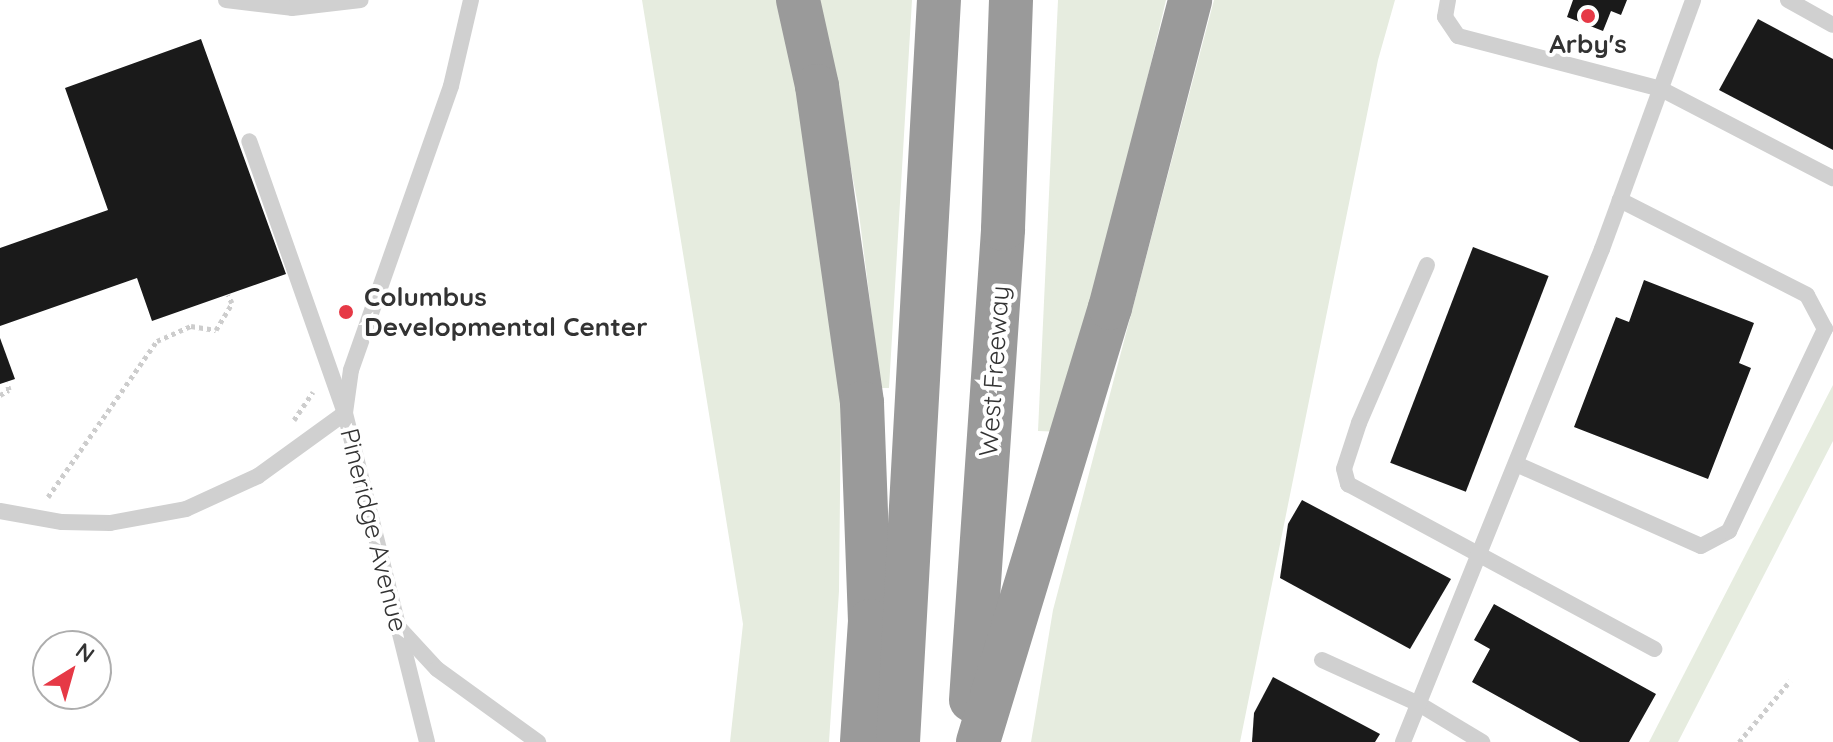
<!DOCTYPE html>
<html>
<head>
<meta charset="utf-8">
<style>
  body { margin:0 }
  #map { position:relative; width:1833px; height:742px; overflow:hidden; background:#fff; font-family:Quicksand,sans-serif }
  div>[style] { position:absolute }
  .green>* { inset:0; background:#e6ecdf }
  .building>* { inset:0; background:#1a1a1a; transform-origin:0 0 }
  .path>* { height:5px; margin-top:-2.5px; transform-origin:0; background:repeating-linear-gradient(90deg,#cdcdcd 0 4px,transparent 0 8px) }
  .lane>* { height:16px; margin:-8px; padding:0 8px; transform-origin:8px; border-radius:8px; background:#d0d0d0 }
  .highway>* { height:44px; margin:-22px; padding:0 22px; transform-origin:22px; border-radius:22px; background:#9a9a9a }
  .dots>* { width:22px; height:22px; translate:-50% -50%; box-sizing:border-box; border:4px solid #fff; border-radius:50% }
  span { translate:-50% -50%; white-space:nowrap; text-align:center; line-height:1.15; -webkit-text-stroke:8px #fff; paint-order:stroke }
  .poi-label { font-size:26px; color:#333; font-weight:700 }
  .left { translate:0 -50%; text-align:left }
  .street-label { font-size:26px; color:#333 }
  .north { position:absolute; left:32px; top:630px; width:80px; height:80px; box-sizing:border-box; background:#fff; border:2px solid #adadad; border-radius:50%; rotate:37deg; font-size:22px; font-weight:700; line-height:32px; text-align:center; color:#333 }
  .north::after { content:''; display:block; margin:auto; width:28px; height:36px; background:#e63946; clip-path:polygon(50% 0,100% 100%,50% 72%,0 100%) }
</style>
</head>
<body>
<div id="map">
  <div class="green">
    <i style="clip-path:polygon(642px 0,784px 0,841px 399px,839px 591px,829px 742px,730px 742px,743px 624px)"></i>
    <i style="clip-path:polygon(820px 0,912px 0,889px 388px,881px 388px,858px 206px)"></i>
    <i style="clip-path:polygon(1058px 0,1166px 0,1063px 432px,1038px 431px)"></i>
    <i style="clip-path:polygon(1214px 0,1395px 0,1378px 60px,1240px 742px,1031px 742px,1053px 610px)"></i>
    <i style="clip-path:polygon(1833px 385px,1833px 441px,1678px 742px,1649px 742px)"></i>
  </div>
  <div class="building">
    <i style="clip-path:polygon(1573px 0,1627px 0,1621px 15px,1611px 11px,1603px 31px,1567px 17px)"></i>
    <i style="clip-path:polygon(1758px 19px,1833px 59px,1833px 150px,1719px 90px)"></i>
    <i style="clip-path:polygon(201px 39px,286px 274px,152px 321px,137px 278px,0 326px,0 248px,108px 210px,65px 88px)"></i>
    <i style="left:1473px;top:247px;width:81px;height:231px;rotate:21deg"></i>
    <i style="clip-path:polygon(1644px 280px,1754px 323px,1739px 363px,1751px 368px,1708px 479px,1574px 427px,1616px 317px,1629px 322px)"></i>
    <i style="clip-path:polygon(0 338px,15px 379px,0 384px)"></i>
    <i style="clip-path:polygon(1302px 500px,1451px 579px,1410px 649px,1280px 578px,1288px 524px)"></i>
    <i style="clip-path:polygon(1494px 604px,1656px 694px,1629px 742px,1580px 742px,1472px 682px,1490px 649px,1474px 640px)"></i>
    <i style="clip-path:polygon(1273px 677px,1380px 734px,1375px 742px,1252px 742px,1254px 713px)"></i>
  </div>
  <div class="path">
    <i style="left:0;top:395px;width:10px;rotate:-29deg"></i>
    <i style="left:9px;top:390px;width:8px;rotate:-104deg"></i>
    <i style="left:294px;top:420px;width:34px;rotate:-56deg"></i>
    <i style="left:48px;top:497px;width:190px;rotate:-55.1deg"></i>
    <i style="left:157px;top:341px;width:37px;rotate:-24deg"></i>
    <i style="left:191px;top:326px;width:25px;rotate:9deg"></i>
    <i style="left:216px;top:330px;width:31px;rotate:-59deg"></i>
    <i style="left:232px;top:303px;width:9px;rotate:-117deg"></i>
    <i style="left:1739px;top:742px;width:80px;rotate:-50.1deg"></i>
  </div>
  <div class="lane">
    <i style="left:226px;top:0;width:66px;rotate:6.9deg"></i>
    <i style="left:292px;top:8px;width:69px;rotate:-6.6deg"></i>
    <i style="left:1448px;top:0;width:17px;rotate:100deg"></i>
    <i style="left:1445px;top:17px;width:23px;rotate:56deg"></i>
    <i style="left:1458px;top:36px;width:210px;rotate:14.6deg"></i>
    <i style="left:1661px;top:89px;width:194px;rotate:27.4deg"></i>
    <i style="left:1788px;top:0;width:51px;rotate:29.1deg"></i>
    <i style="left:1427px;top:265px;width:172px;rotate:113.3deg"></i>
    <i style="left:1359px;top:423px;width:48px;rotate:108.1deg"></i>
    <i style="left:1344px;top:469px;width:16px;rotate:75deg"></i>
    <i style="left:1348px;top:484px;width:348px;rotate:28.3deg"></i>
    <i style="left:1516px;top:464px;width:202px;rotate:23.9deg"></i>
    <i style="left:1701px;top:546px;width:32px;rotate:-28deg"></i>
    <i style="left:1729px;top:531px;width:224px;rotate:-64.6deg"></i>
    <i style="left:1825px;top:329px;width:38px;rotate:-118deg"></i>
    <i style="left:1807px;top:295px;width:210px;rotate:-153.1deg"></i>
    <i style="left:0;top:511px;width:63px;rotate:10.1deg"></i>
    <i style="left:62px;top:522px;width:48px;rotate:1.2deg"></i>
    <i style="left:110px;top:523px;width:77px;rotate:-10.4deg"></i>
    <i style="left:186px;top:509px;width:79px;rotate:-24.6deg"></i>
    <i style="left:258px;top:476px;width:107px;rotate:-35.9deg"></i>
    <i style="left:345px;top:413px;width:288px;rotate:-109.4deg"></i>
    <i style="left:399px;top:628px;width:56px;rotate:47.2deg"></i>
    <i style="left:437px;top:669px;width:125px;rotate:35.9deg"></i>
    <i style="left:1322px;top:660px;width:107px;rotate:24.4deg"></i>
    <i style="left:1419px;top:704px;width:74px;rotate:31.1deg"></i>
    <i style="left:427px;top:742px;width:339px;rotate:-104deg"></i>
    <i style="left:345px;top:413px;width:43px;rotate:-82.1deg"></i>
    <i style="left:351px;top:370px;width:301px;rotate:-70.6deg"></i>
    <i style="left:451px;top:86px;width:88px;rotate:-76.9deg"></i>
    <i style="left:1403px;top:742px;width:532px;rotate:-68.02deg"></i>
    <i style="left:1602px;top:249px;width:265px;rotate:-69.9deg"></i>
  </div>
  <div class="highway">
    <i style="left:798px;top:0;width:88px;rotate:77.5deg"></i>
    <i style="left:817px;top:86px;width:320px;rotate:81.9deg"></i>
    <i style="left:862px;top:403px;width:218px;rotate:87.9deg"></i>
    <i style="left:870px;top:621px;width:121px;rotate:93.8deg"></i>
    <i style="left:971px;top:700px;width:472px;rotate:-86.1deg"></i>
    <i style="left:1003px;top:229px;width:229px;rotate:-88deg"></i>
    <i style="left:898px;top:742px;width:743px;rotate:-86.84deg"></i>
    <i style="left:978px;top:742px;width:454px;rotate:-73.1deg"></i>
    <i style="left:1110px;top:308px;width:318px;rotate:-75.4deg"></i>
  </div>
  <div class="dots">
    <i style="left:1588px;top:16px;background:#e63946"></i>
    <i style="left:346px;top:312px;background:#e63946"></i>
  </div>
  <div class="poi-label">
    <span style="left:1588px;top:44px">Arby's</span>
    <span class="left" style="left:364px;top:312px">Columbus<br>Developmental Center</span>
  </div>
  <div class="street-label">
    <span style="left:994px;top:371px;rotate:-86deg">West Freeway</span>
    <span style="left:374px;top:530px;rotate:76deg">Pineridge Avenue</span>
  </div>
  <div class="north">N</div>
</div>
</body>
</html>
